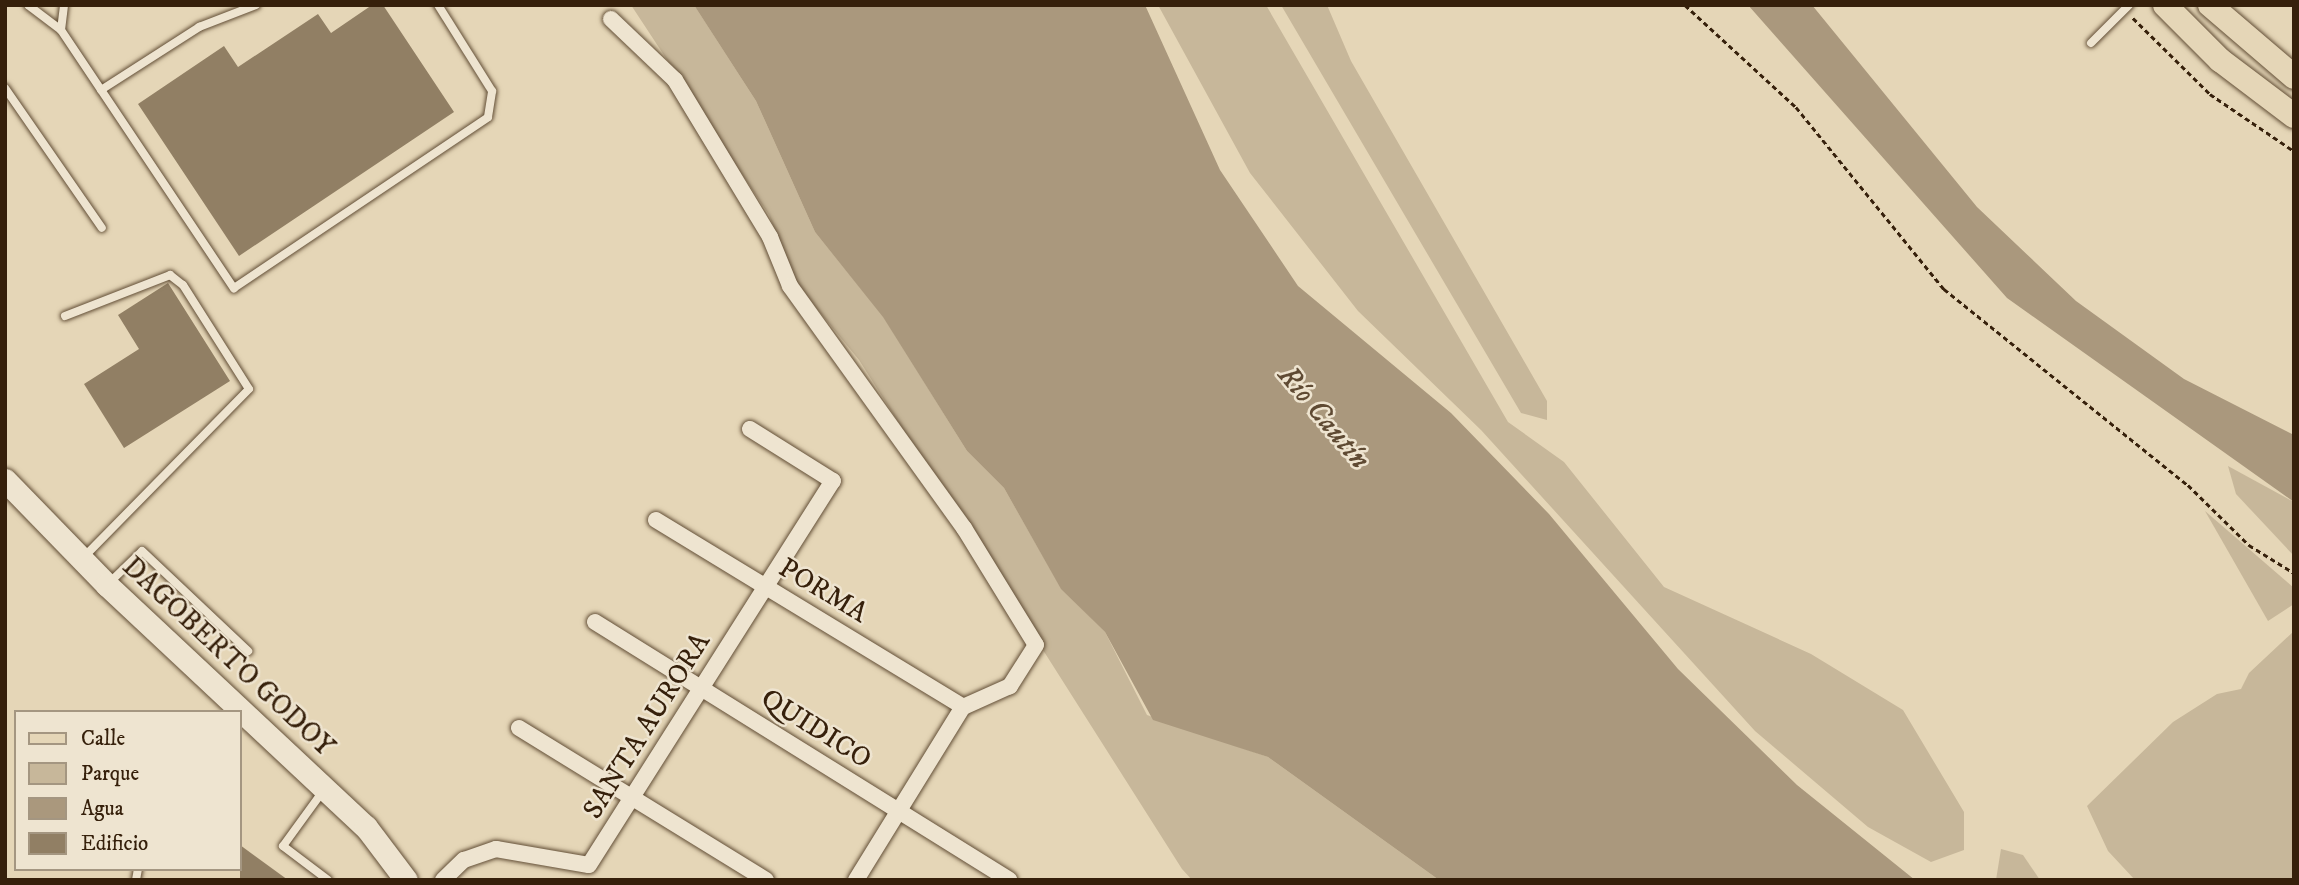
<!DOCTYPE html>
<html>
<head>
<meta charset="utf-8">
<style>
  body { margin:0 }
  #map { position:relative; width:2299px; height:885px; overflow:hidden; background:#e5d6b7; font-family:"IM FELL DW Pica",serif }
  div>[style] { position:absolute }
  .green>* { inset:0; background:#c7b79a }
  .water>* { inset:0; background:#aa987d }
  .building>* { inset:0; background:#917f64 }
  .path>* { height:2.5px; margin-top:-1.25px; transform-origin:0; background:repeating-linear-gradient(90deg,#36200b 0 5px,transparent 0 8.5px) }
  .roads { filter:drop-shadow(0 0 2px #624e36) drop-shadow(0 0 2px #624e36) }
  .lane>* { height:8px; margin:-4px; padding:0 4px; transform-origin:4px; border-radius:4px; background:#eee4d0 }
  .street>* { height:16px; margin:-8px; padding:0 8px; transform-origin:8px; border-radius:8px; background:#eee4d0 }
  .secondary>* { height:23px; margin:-11.5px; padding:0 11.5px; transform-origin:11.5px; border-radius:11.5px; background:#eee4d0 }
  .primary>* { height:24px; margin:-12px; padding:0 12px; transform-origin:12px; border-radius:12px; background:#e5d6b7 }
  span { translate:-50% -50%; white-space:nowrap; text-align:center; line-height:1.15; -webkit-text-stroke:5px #eee4d0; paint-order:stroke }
  .street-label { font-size:28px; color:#36200b }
  .water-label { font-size:30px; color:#5f4a33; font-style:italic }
  .frame { position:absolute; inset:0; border:7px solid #36200b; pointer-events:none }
  .legend { position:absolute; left:14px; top:710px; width:228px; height:161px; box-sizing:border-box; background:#eee4d0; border:2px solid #a49681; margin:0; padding:9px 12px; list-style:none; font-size:21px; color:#36200b }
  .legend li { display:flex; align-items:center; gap:14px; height:35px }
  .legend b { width:35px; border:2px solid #a49681 }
</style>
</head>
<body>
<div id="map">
  <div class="green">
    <i style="clip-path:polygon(631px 5px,694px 5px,698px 11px,756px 101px,815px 232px,883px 316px,967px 451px,1004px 488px,1061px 588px,1105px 632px,1147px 715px,1268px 757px,1439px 880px,1192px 880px,1182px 869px,859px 360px,795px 282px,769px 215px)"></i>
    <i style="clip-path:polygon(1158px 5px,1266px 5px,1508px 422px,1564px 462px,1664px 587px,1811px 654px,1903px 710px,1964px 812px,1964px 850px,1931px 862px,1868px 827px,1755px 731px,1481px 430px,1358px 311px,1250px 173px)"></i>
    <i style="clip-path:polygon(1281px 5px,1327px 5px,1351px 61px,1547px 401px,1547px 420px,1521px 413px)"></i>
    <i style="clip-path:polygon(2228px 466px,2294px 502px,2294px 556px,2236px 494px)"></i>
    <i style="clip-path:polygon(2205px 511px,2294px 588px,2294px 604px,2268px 621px)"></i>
    <i style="clip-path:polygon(2294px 631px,2294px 880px,2135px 880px,2108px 851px,2087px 806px,2173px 722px,2217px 694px,2241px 689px,2249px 673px)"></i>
    <i style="clip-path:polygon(2001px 849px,2023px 855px,2040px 880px,1996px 880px)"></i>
  </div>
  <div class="water">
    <i style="clip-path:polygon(694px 5px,1145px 5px,1220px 170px,1298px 286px,1451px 413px,1549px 514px,1678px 669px,1797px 785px,1915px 880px,1439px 880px,1268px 757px,1153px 720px,1105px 632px,1061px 589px,1004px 488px,967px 451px,883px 317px,815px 232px,756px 101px)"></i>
    <i style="clip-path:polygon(1748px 5px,1812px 5px,1977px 207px,2076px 301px,2184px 379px,2294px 435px,2294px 502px,2007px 298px)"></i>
  </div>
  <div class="building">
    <i style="clip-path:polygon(372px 5px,383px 5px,454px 112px,239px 256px,138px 104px,224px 46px,238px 67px,318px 14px,331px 33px)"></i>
    <i style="clip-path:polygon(168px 283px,230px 381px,124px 448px,84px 384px,139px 349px,118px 315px)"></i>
    <i style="clip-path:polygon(240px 845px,288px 880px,240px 880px)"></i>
  </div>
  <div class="path">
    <i style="left:1685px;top:5px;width:151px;rotate:42.6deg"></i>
    <i style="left:1796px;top:107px;width:235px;rotate:50.9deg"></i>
    <i style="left:1944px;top:289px;width:313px;rotate:38.8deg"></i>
    <i style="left:2188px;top:485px;width:86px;rotate:44.5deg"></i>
    <i style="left:2249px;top:545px;width:53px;rotate:31.9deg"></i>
    <i style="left:2133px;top:18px;width:108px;rotate:44.6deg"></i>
    <i style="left:2210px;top:94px;width:102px;rotate:34.2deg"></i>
  </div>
  <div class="roads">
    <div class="lane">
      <i style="left:28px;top:5px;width:41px;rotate:37.1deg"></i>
      <i style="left:61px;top:30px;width:25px;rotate:-83deg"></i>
      <i style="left:61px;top:30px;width:311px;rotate:56.2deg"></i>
      <i style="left:234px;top:288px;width:306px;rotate:-33.9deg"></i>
      <i style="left:488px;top:117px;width:26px;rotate:-81deg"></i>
      <i style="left:492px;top:91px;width:102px;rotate:-122.1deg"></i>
      <i style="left:2091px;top:43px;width:54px;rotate:-45deg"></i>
      <i style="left:5px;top:88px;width:170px;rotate:55.3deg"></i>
      <i style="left:101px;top:90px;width:117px;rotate:-32.7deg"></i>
      <i style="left:199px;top:27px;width:61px;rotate:-21.1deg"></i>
      <i style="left:65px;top:316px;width:113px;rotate:-21.3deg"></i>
      <i style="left:170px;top:275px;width:16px;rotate:38deg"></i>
      <i style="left:183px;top:285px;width:123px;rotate:57.6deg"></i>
      <i style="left:249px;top:389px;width:235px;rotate:134.5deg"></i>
      <i style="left:108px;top:584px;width:47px;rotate:-44.1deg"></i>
      <i style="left:142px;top:551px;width:146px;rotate:43.3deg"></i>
      <i style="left:323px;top:791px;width:68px;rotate:126deg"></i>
      <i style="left:283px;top:846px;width:56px;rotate:37.1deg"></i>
      <i style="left:136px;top:880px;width:11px;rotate:-80deg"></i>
    </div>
    <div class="street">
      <i style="left:611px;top:19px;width:88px;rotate:43.6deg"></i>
      <i style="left:675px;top:80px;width:184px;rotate:58.8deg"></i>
      <i style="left:770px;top:237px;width:53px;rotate:67.8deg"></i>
      <i style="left:790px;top:286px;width:298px;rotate:54.3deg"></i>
      <i style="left:964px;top:528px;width:137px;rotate:58.4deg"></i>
      <i style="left:1036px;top:645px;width:49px;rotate:122.4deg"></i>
      <i style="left:1010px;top:686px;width:51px;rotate:155.9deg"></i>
      <i style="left:656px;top:520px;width:359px;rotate:31.3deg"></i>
      <i style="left:595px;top:622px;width:488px;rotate:31.9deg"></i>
      <i style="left:519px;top:728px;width:290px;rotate:31.6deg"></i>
      <i style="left:443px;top:880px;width:29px;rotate:-44deg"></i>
      <i style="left:464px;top:860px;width:34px;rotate:-19deg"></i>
      <i style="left:496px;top:849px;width:94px;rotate:9.8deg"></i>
      <i style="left:589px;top:865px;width:455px;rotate:-57.6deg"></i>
      <i style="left:833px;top:481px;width:98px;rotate:-147.9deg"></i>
      <i style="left:856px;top:880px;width:203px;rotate:-58.3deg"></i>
    </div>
    <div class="secondary">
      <i style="left:5px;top:480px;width:146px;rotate:45.8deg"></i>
      <i style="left:107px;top:585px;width:354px;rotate:43.1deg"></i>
      <i style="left:366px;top:827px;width:66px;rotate:53deg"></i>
    </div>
    <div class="primary">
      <i style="left:2165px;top:5px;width:78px;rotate:45deg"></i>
      <i style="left:2220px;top:60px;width:93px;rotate:37.1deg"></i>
      <i style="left:2210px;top:5px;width:111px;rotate:40.6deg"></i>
    </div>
  </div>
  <div class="street-label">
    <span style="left:823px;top:591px;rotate:31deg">PORMA</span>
    <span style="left:228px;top:657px;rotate:43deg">DAGOBERTO GODOY</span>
    <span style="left:647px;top:726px;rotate:-58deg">SANTA AURORA</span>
    <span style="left:816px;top:729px;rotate:32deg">QUIDICO</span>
  </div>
  <div class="water-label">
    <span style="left:1323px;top:418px;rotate:50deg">Río Cautín</span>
  </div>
  <div class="frame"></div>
  <ul class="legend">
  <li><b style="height:9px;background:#e5d6b7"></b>Calle</li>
  <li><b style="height:19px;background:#c7b79a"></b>Parque</li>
  <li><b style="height:19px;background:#aa987d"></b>Agua</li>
  <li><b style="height:19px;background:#917f64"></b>Edificio</li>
  </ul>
</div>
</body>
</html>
